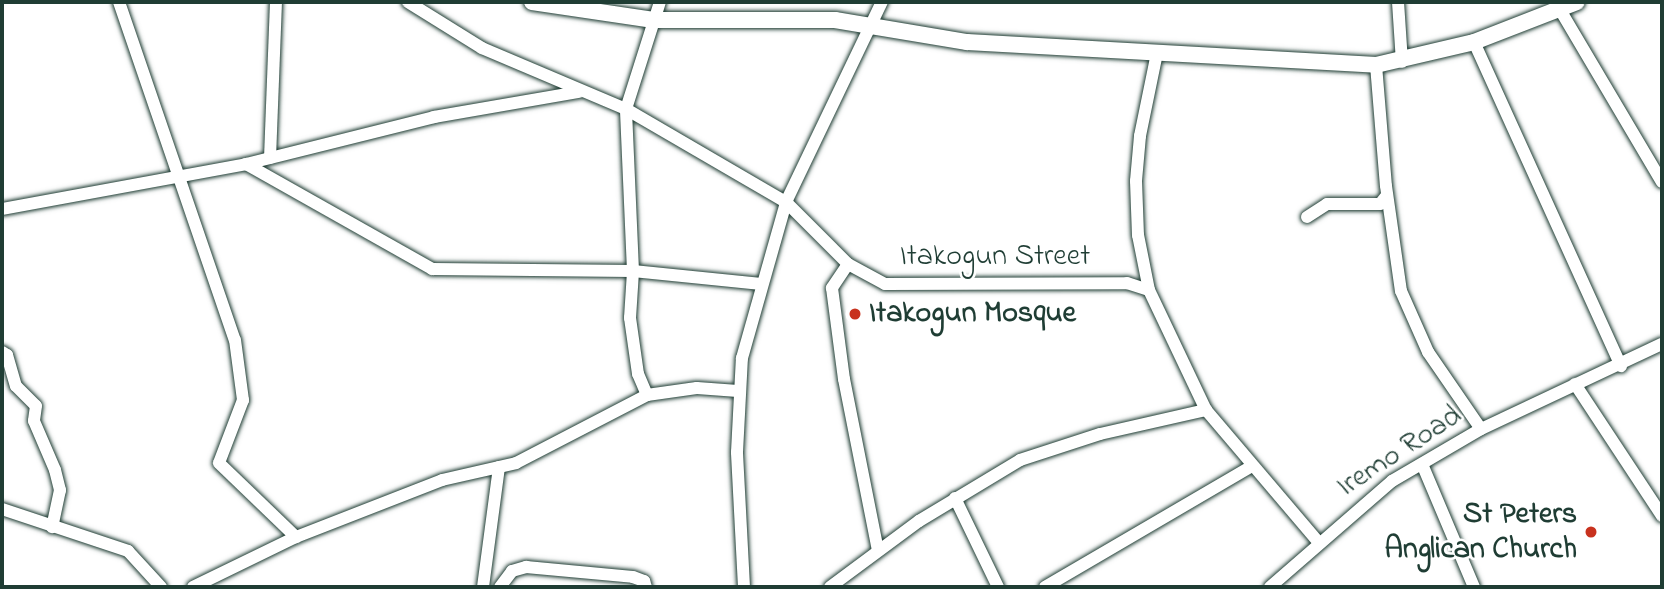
<!DOCTYPE html>
<html>
<head>
<meta charset="utf-8">
<style>
  body { margin:0 }
  #map { position:relative; width:1664px; height:589px; overflow:hidden; background:#fff; font-family:"Indie Flower",sans-serif }
  div>[style] { position:absolute }
  .roads { filter:drop-shadow(0 0 2px #1f3d34) drop-shadow(0 0 2px #1f3d34) }
  .minor>* { height:12px; margin:-6px; padding:0 6px; transform-origin:6px; border-radius:6px; background:#fff }
  .major>* { height:16px; margin:-8px; padding:0 8px; transform-origin:8px; border-radius:8px; background:#fff }
  .dots>* { width:19px; height:19px; translate:-50% -50%; box-sizing:border-box; border:4px solid #fff; border-radius:50% }
  span { translate:-50% -50%; white-space:nowrap; text-align:center; line-height:1.15; -webkit-text-stroke:5px #fff; paint-order:stroke }
  .street-label { font-size:30px; color:#1f3d34 }
  .poi-label { font-size:30px; color:#1f3d34; font-weight:700 }
  .left { translate:0 -50%; text-align:left }
  .right { translate:-100% -50%; text-align:right }
  .frame { position:absolute; inset:0; border:4px solid #1f3d34; pointer-events:none }
</style>
</head>
<body>
<div id="map">
  <div class="roads">
    <div class="minor">
      <i style="left:119px;top:2px;width:357px;rotate:71.1deg"></i>
      <i style="left:235px;top:340px;width:61px;rotate:82.4deg"></i>
      <i style="left:243px;top:400px;width:67px;rotate:110.9deg"></i>
      <i style="left:219px;top:463px;width:107px;rotate:43.9deg"></i>
      <i style="left:408px;top:2px;width:87px;rotate:31.9deg"></i>
      <i style="left:482px;top:48px;width:156px;rotate:23deg"></i>
      <i style="left:626px;top:109px;width:185px;rotate:30.2deg"></i>
      <i style="left:786px;top:202px;width:88px;rotate:45deg"></i>
      <i style="left:848px;top:264px;width:42px;rotate:28.4deg"></i>
      <i style="left:885px;top:284px;width:242px;rotate:-0.2deg"></i>
      <i style="left:1127px;top:283px;width:23px;rotate:18deg"></i>
      <i style="left:1398px;top:2px;width:60px;rotate:86.2deg"></i>
      <i style="left:1559px;top:8px;width:202px;rotate:59.4deg"></i>
      <i style="left:1474px;top:42px;width:356px;rotate:65.6deg"></i>
      <i style="left:1157px;top:53px;width:85px;rotate:101.6deg"></i>
      <i style="left:1140px;top:136px;width:45px;rotate:95.1deg"></i>
      <i style="left:1136px;top:181px;width:54px;rotate:87.9deg"></i>
      <i style="left:1138px;top:235px;width:56px;rotate:78.7deg"></i>
      <i style="left:1149px;top:290px;width:133px;rotate:64.6deg"></i>
      <i style="left:1206px;top:410px;width:175px;rotate:49.6deg"></i>
      <i style="left:1376px;top:65px;width:121px;rotate:85.3deg"></i>
      <i style="left:1386px;top:186px;width:106px;rotate:81.9deg"></i>
      <i style="left:1401px;top:291px;width:67px;rotate:66.1deg"></i>
      <i style="left:1428px;top:352px;width:93px;rotate:55.5deg"></i>
      <i style="left:270px;top:158px;width:156px;rotate:-87.8deg"></i>
      <i style="left:246px;top:164px;width:214px;rotate:29.4deg"></i>
      <i style="left:432px;top:269px;width:201px;rotate:0.6deg"></i>
      <i style="left:633px;top:271px;width:129px;rotate:5.8deg"></i>
      <i style="left:2px;top:209px;width:248px;rotate:-10.4deg"></i>
      <i style="left:246px;top:164px;width:194px;rotate:-14deg"></i>
      <i style="left:434px;top:117px;width:147px;rotate:-9.8deg"></i>
      <i style="left:1307px;top:217px;width:24px;rotate:-33deg"></i>
      <i style="left:1327px;top:204px;width:53px"></i>
      <i style="left:1380px;top:204px;width:11px;rotate:-52deg"></i>
      <i style="left:848px;top:264px;width:29px;rotate:124deg"></i>
      <i style="left:832px;top:288px;width:92px;rotate:82.5deg"></i>
      <i style="left:844px;top:379px;width:174px;rotate:78.8deg"></i>
      <i style="left:2px;top:352px;width:6px;rotate:31deg"></i>
      <i style="left:7px;top:355px;width:32px;rotate:74deg"></i>
      <i style="left:16px;top:386px;width:28px;rotate:45deg"></i>
      <i style="left:36px;top:406px;width:15px;rotate:98deg"></i>
      <i style="left:34px;top:421px;width:53px;rotate:66.8deg"></i>
      <i style="left:55px;top:470px;width:21px;rotate:76deg"></i>
      <i style="left:60px;top:490px;width:38px;rotate:102deg"></i>
      <i style="left:1575px;top:384px;width:158px;rotate:56.6deg"></i>
      <i style="left:647px;top:395px;width:23px;rotate:-113deg"></i>
      <i style="left:638px;top:374px;width:57px;rotate:-98.1deg"></i>
      <i style="left:630px;top:318px;width:47px;rotate:-86.3deg"></i>
      <i style="left:633px;top:271px;width:162px;rotate:-92.5deg"></i>
      <i style="left:626px;top:109px;width:112px;rotate:-72.4deg"></i>
      <i style="left:1422px;top:464px;width:134px;rotate:67.1deg"></i>
      <i style="left:955px;top:498px;width:99px;rotate:64.2deg"></i>
      <i style="left:2px;top:509px;width:133px;rotate:18.4deg"></i>
      <i style="left:128px;top:551px;width:49px;rotate:47.5deg"></i>
      <i style="left:193px;top:587px;width:114px;rotate:-25.9deg"></i>
      <i style="left:296px;top:537px;width:157px;rotate:-21.3deg"></i>
      <i style="left:442px;top:480px;width:76px;rotate:-12.9deg"></i>
      <i style="left:516px;top:463px;width:148px;rotate:-27.4deg"></i>
      <i style="left:647px;top:395px;width:50px;rotate:-8deg"></i>
      <i style="left:697px;top:388px;width:41px;rotate:4.2deg"></i>
      <i style="left:483px;top:587px;width:121px;rotate:-82.4deg"></i>
      <i style="left:500px;top:587px;width:20px;rotate:-53deg"></i>
      <i style="left:512px;top:571px;width:15px;rotate:-16deg"></i>
      <i style="left:526px;top:567px;width:107px;rotate:5.3deg"></i>
      <i style="left:633px;top:577px;width:12px;rotate:20deg"></i>
      <i style="left:644px;top:581px;width:6px;rotate:72deg"></i>
      <i style="left:744px;top:587px;width:135px;rotate:-93deg"></i>
      <i style="left:737px;top:452px;width:94px;rotate:-87deg"></i>
      <i style="left:742px;top:358px;width:162px;rotate:-74.2deg"></i>
      <i style="left:786px;top:202px;width:222px;rotate:-64.4deg"></i>
      <i style="left:830px;top:587px;width:111px;rotate:-36.6deg"></i>
      <i style="left:919px;top:521px;width:118px;rotate:-31.1deg"></i>
      <i style="left:1020px;top:460px;width:84px;rotate:-18deg"></i>
      <i style="left:1100px;top:434px;width:109px;rotate:-12.8deg"></i>
      <i style="left:1045px;top:587px;width:240px;rotate:-30.3deg"></i>
      <i style="left:1270px;top:587px;width:162px;rotate:-41deg"></i>
      <i style="left:1392px;top:481px;width:103px;rotate:-30.3deg"></i>
      <i style="left:1481px;top:429px;width:200px;rotate:-25.2deg"></i>
    </div>
    <div class="major">
      <i style="left:532px;top:2px;width:123px;rotate:8.4deg"></i>
      <i style="left:654px;top:20px;width:181px"></i>
      <i style="left:835px;top:20px;width:134px;rotate:9.5deg"></i>
      <i style="left:967px;top:42px;width:410px;rotate:3.2deg"></i>
      <i style="left:1376px;top:65px;width:101px;rotate:-13.2deg"></i>
      <i style="left:1474px;top:42px;width:110px;rotate:-21.2deg"></i>
    </div>
  </div>
  <div class="dots">
    <i style="left:855px;top:314px;background:#c8321e"></i>
    <i style="left:1591px;top:532px;background:#c8321e"></i>
  </div>
  <div class="street-label">
    <span style="left:995px;top:257px">Itakogun Street</span>
    <span style="left:1400px;top:452px;rotate:-33deg">Iremo Road</span>
  </div>
  <div class="poi-label">
    <span class="left" style="left:869px;top:314px">Itakogun Mosque</span>
    <span class="right" style="left:1577px;top:532px">St Peters<br>Anglican Church</span>
  </div>
  <div class="frame"></div>
</div>
</body>
</html>
